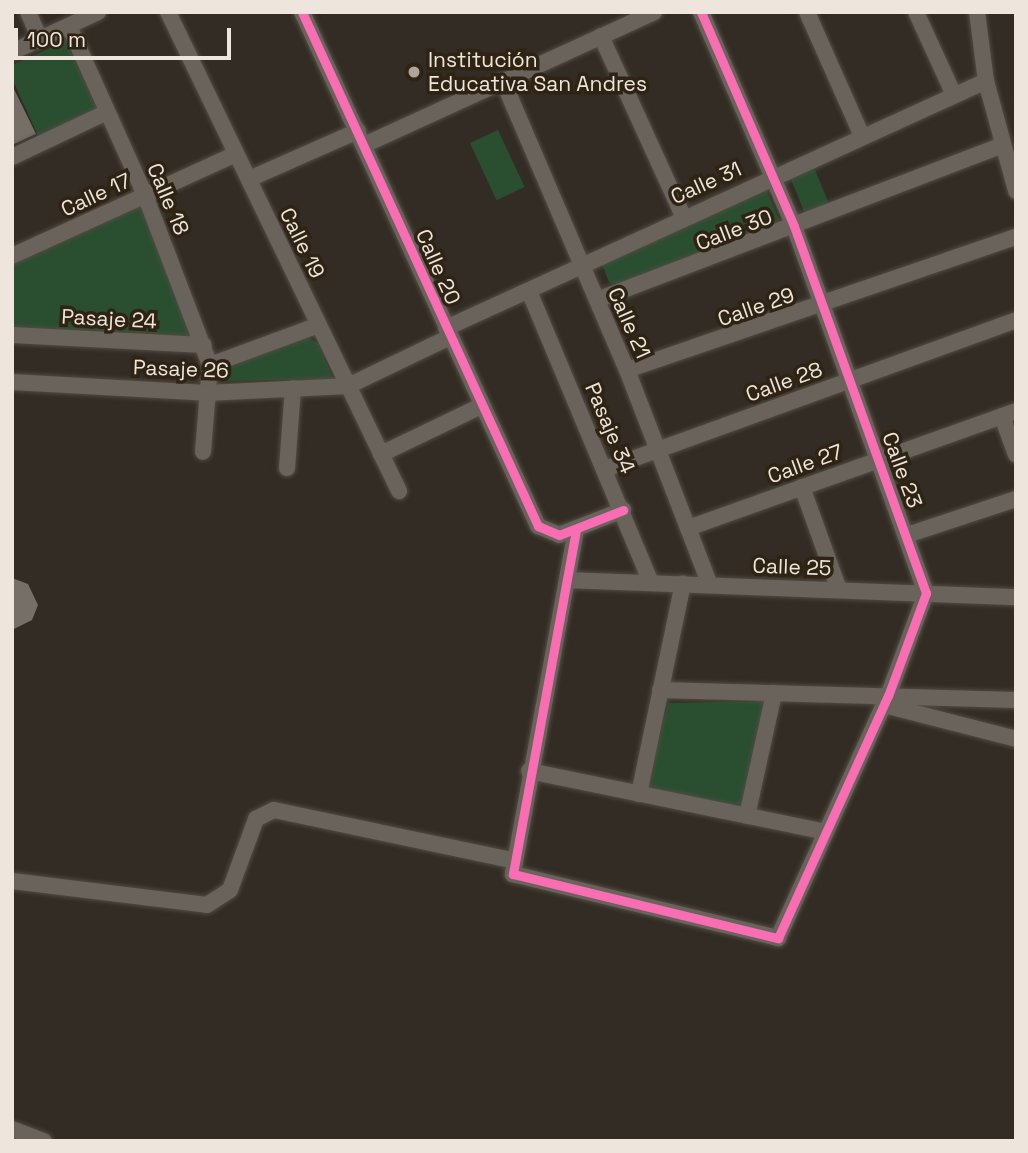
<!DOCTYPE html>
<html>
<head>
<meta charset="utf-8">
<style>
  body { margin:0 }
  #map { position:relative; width:1028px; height:1153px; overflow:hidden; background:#332c24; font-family:"Space Grotesk",sans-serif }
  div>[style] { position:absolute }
  .green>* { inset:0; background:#294f30; transform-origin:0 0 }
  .building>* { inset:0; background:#756f68 }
  .roads { filter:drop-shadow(0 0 2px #504b43) drop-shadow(0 0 2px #504b43) }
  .minor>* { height:16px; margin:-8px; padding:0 8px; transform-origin:8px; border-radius:8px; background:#69635c }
  .cycleway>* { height:9px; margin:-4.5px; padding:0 4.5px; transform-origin:4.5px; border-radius:4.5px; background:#f96db3 }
  .dots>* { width:19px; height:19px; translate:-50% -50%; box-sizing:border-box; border:4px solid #2f2314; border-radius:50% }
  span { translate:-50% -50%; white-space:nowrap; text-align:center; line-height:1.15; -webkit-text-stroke:7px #2f2314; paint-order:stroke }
  .poi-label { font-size:21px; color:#eee5dc }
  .left { translate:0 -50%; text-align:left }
  .street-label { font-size:21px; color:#eee5dc }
  .frame { position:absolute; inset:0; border:14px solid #eee5dc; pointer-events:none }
  .scale { position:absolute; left:14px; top:28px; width:217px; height:32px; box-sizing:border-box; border:4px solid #eee5dc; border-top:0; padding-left:9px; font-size:21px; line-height:24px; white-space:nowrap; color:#eee5dc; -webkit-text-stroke:5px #2f2314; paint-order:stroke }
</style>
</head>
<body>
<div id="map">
  <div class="green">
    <i style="clip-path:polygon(66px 41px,97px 109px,38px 136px,12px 78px,12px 65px)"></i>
    <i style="left:498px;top:130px;width:63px;height:31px;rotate:65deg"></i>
    <i style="left:814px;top:167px;width:40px;height:26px;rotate:68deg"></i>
    <i style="clip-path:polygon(766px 189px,780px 222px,615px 286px,609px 282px,602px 264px)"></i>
    <i style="clip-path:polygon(141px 206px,202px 338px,12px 330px,12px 265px)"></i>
    <i style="clip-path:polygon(305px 336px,318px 343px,333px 379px,218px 381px,218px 368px)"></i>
    <i style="clip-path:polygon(774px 701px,751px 809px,647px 787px,668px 703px)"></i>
  </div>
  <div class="building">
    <i style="clip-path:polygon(12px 85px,36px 134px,12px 145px)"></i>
    <i style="clip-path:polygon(12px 578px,28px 584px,38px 605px,32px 620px,12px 630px)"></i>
  </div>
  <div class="roads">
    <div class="minor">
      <i style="left:28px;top:12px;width:30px;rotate:66deg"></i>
      <i style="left:168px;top:12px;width:532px;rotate:64.25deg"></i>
      <i style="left:302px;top:12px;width:566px;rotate:65.34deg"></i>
      <i style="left:538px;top:526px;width:23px;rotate:23deg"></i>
      <i style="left:559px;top:535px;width:69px;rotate:-21.3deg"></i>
      <i style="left:807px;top:12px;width:136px;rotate:66.1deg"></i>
      <i style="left:916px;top:12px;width:91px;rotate:65.4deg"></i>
      <i style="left:977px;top:12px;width:70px;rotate:82.6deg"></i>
      <i style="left:986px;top:81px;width:114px;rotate:74.7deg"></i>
      <i style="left:69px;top:26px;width:185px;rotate:65.8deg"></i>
      <i style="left:145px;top:195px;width:182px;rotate:69.1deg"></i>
      <i style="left:210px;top:365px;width:87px;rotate:94.6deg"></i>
      <i style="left:601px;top:36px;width:198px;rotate:65.5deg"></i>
      <i style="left:12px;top:52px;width:95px;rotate:-24.9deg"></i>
      <i style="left:503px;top:81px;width:314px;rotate:66.8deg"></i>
      <i style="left:627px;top:370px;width:230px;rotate:68.9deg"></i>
      <i style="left:364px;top:145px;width:319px;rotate:-24.6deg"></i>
      <i style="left:12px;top:157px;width:105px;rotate:-25.3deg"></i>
      <i style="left:249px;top:179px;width:119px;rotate:-23.8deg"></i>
      <i style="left:12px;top:256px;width:246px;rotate:-24.5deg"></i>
      <i style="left:529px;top:291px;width:316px;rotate:67.3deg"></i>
      <i style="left:597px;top:300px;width:431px;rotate:-20.9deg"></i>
      <i style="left:446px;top:328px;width:594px;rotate:-24.58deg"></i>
      <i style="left:12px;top:335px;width:192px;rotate:3deg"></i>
      <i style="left:210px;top:365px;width:116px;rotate:-20.2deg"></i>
      <i style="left:627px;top:370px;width:411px;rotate:-18.9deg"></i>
      <i style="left:12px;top:382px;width:195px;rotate:3.2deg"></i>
      <i style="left:207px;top:393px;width:141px;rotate:-2.8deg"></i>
      <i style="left:348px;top:386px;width:113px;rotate:-25.7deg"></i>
      <i style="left:1002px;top:416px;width:41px;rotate:70.3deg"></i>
      <i style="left:381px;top:454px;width:111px;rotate:-25.6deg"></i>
      <i style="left:287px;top:468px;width:80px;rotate:-85.7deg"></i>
      <i style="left:605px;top:469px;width:437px;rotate:-19.9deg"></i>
      <i style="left:802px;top:487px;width:109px;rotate:70.2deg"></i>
      <i style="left:688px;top:528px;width:348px;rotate:-19.6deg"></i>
      <i style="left:576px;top:530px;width:350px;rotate:100.4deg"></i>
      <i style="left:513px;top:874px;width:273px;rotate:13.6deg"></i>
      <i style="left:778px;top:938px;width:266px;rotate:-65.6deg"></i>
      <i style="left:888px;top:696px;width:110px;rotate:-69.7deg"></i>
      <i style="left:926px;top:593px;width:390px;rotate:-109.8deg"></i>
      <i style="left:794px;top:226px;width:233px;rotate:-113.5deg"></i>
      <i style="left:907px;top:535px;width:115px;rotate:-18.3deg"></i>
      <i style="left:567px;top:580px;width:449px;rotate:2.2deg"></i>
      <i style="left:660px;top:690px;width:356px;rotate:1.6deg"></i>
      <i style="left:884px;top:705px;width:136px;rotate:14.4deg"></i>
      <i style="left:529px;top:771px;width:303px;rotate:11.6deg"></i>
      <i style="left:639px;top:794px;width:215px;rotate:-78.2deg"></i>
      <i style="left:747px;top:816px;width:126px;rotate:-77.6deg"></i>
      <i style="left:12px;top:881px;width:196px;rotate:7deg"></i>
      <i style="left:207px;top:905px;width:27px;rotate:-33deg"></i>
      <i style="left:230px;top:890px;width:76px;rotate:-69.9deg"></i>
      <i style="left:256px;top:819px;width:20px;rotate:-27deg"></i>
      <i style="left:274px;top:810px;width:243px;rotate:11.9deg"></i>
      <i style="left:12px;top:1129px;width:34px;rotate:21deg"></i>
    </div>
  </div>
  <div class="cycleway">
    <i style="left:302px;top:12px;width:566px;rotate:65.34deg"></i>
    <i style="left:538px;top:526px;width:23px;rotate:23deg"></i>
    <i style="left:559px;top:535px;width:69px;rotate:-21.3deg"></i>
    <i style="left:576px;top:530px;width:350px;rotate:100.4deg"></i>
    <i style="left:513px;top:874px;width:273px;rotate:13.6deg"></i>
    <i style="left:778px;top:938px;width:266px;rotate:-65.6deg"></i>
    <i style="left:888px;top:696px;width:110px;rotate:-69.7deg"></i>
    <i style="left:926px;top:593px;width:390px;rotate:-109.8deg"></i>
    <i style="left:794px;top:226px;width:233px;rotate:-113.5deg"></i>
  </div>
  <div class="dots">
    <i style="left:414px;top:72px;background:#ada49c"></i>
  </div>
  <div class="poi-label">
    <span class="left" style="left:428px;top:72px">Institución<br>Educativa San Andres</span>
  </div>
  <div class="street-label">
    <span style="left:706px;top:183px;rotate:-24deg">Calle 31</span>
    <span style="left:96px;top:195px;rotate:-25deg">Calle 17</span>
    <span style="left:168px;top:199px;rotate:67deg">Calle 18</span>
    <span style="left:734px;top:230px;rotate:-21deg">Calle 30</span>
    <span style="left:302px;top:243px;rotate:64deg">Calle 19</span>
    <span style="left:438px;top:267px;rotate:66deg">Calle 20</span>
    <span style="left:756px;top:307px;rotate:-19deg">Calle 29</span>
    <span style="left:109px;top:319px;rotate:3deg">Pasaje 24</span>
    <span style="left:629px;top:323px;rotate:66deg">Calle 21</span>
    <span style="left:181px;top:369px;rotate:2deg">Pasaje 26</span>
    <span style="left:784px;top:382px;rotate:-20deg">Calle 28</span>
    <span style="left:610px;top:428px;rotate:67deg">Pasaje 34</span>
    <span style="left:805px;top:464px;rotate:-20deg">Calle 27</span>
    <span style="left:902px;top:470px;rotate:70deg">Calle 23</span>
    <span style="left:792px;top:567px;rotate:2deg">Calle 25</span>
  </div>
  <div class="frame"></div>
  <div class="scale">100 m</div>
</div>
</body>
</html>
